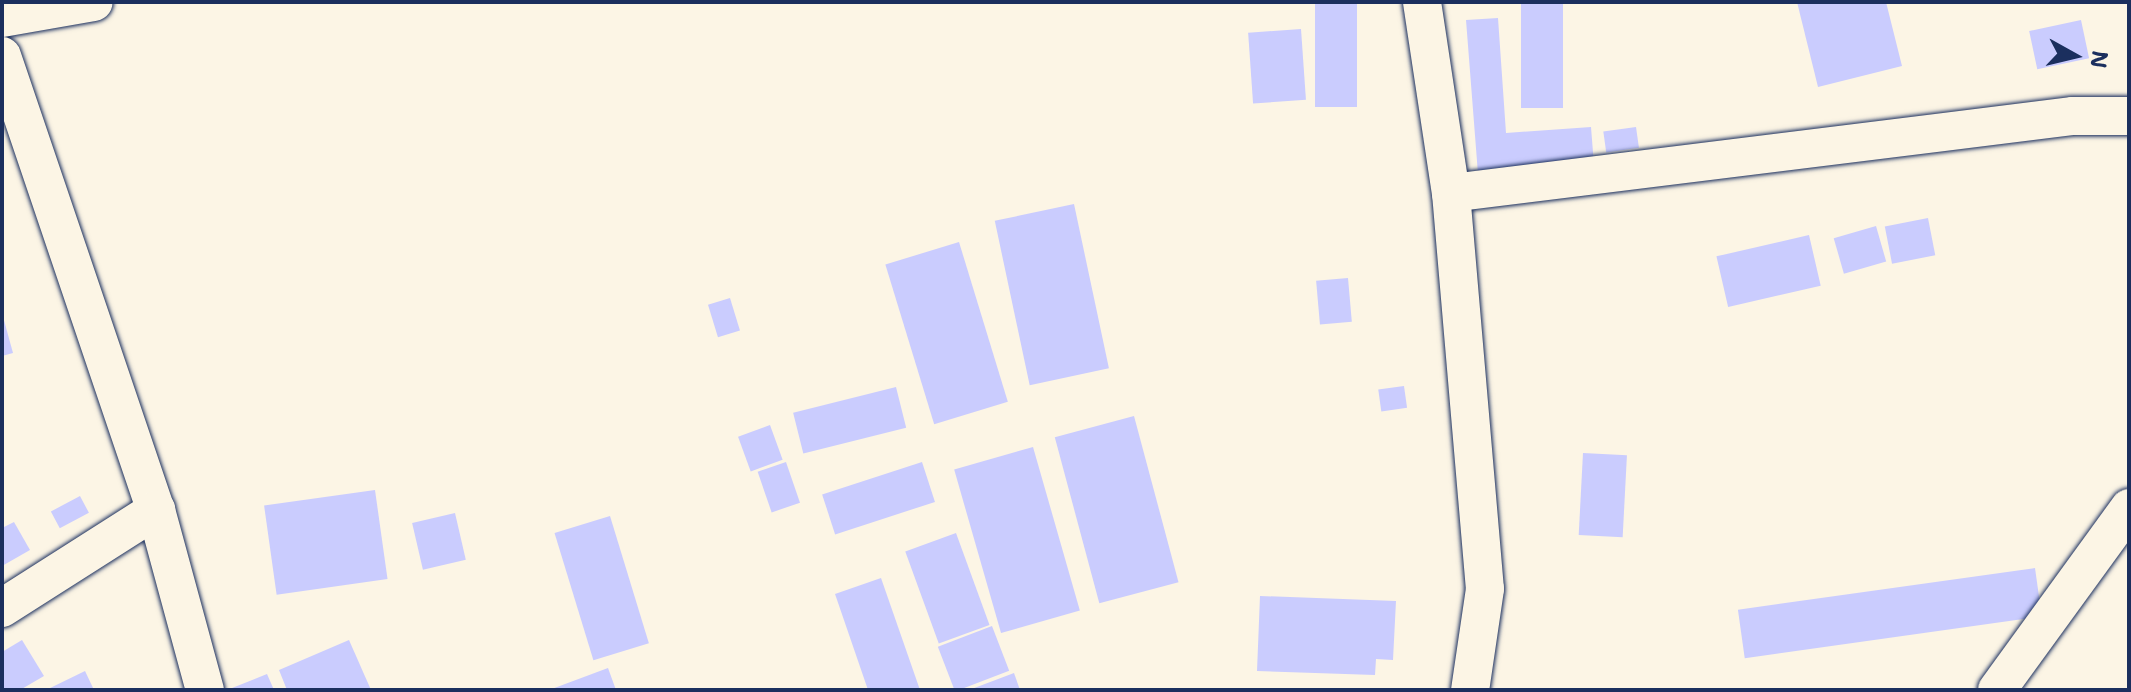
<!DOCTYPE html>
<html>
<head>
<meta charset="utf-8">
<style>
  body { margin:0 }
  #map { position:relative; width:2131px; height:692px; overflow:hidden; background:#fcf5e5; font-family:"Shantell Sans",sans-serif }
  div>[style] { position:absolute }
  .building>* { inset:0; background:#caccfe; transform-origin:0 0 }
  .roads { filter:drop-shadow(0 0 2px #1b2f5e) drop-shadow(0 0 2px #1b2f5e) }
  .street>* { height:38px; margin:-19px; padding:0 19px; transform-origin:19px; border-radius:19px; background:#fcf5e5 }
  span { translate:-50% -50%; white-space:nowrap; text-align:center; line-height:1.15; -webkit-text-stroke:6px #fcf5e5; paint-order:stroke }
  .frame { position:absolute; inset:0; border:4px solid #1b2f5e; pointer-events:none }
  .north { position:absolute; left:2035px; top:16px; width:80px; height:80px; -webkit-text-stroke:6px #fcf5e5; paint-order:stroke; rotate:98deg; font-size:22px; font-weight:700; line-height:32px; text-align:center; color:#1b2f5e }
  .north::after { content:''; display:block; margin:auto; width:28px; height:36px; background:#1b2f5e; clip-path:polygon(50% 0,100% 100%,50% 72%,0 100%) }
</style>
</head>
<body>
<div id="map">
  <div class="building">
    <i style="left:1315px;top:2px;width:42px;height:105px"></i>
    <i style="left:1521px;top:2px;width:42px;height:106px"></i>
    <i style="clip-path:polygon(1797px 2px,1886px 2px,1902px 66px,1818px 87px)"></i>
    <i style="clip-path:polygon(1498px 18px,1506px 133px,1591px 127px,1594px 165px,1478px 174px,1466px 20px)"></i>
    <i style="left:2081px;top:20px;width:39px;height:53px;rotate:78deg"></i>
    <i style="left:1301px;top:29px;width:71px;height:53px;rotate:86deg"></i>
    <i style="left:1636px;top:127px;width:21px;height:33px;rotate:82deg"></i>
    <i style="left:1074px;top:204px;width:168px;height:81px;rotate:78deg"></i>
    <i style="left:1928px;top:218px;width:38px;height:44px;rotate:79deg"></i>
    <i style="left:1876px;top:226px;width:37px;height:44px;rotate:74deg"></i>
    <i style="left:1809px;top:235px;width:52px;height:95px;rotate:77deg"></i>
    <i style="left:959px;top:242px;width:167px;height:77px;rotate:73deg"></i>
    <i style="left:1348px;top:278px;width:44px;height:32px;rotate:85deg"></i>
    <i style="left:730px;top:298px;width:34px;height:23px;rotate:73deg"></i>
    <i style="clip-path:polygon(2px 313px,13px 353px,2px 356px)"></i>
    <i style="left:1404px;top:386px;width:22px;height:26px;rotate:82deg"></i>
    <i style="left:896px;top:387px;width:42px;height:106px;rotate:76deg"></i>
    <i style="left:1134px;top:416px;width:172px;height:82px;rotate:75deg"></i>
    <i style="left:770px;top:425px;width:37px;height:34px;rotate:70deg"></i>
    <i style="left:1033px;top:447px;width:170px;height:82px;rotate:74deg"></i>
    <i style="left:1583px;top:453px;width:44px;height:82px;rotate:3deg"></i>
    <i style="left:786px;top:462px;width:43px;height:30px;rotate:71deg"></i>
    <i style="left:922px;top:462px;width:42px;height:105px;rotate:72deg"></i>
    <i style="left:375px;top:490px;width:90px;height:112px;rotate:82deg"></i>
    <i style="left:80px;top:496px;width:19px;height:33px;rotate:62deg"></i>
    <i style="left:455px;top:513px;width:48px;height:44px;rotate:77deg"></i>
    <i style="left:610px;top:516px;width:133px;height:58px;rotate:73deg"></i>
    <i style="clip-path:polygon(14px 522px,30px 550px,2px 566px,2px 528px)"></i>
    <i style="left:956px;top:533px;width:98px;height:54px;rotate:70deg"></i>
    <i style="left:2035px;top:568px;width:49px;height:300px;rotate:82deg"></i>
    <i style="clip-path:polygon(881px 578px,920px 690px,868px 690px,835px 594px)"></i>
    <i style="clip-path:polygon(1260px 596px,1396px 601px,1393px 660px,1376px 659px,1375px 675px,1257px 671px)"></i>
    <i style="left:992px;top:626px;width:48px;height:58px;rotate:69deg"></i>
    <i style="clip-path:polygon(22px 640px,44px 676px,20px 690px,2px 690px,2px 652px)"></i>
    <i style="clip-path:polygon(349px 640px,371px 690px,287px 690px,279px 670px)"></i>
    <i style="clip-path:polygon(608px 668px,616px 690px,549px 690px)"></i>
    <i style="clip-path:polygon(85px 671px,94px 690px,46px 690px)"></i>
    <i style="clip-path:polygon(1014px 673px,1020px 690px,969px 690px)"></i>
    <i style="clip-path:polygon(267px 674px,274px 690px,227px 690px)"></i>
  </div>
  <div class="roads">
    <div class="street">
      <i style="left:1422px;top:2px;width:193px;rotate:81.4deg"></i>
      <i style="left:1451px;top:193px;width:397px;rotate:85.1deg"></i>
      <i style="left:1485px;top:589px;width:102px;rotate:98.4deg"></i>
      <i style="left:2px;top:18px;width:93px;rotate:-9.9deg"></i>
      <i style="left:2px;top:56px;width:479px;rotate:71.3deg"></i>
      <i style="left:156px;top:510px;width:187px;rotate:74.8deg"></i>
      <i style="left:1451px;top:193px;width:627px;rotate:-7.06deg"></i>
      <i style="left:2073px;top:116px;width:56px"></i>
      <i style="left:2px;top:608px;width:183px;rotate:-32.5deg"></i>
      <i style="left:1997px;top:690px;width:225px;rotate:-54deg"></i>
    </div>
  </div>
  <div class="frame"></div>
  <div class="north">N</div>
</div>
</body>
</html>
